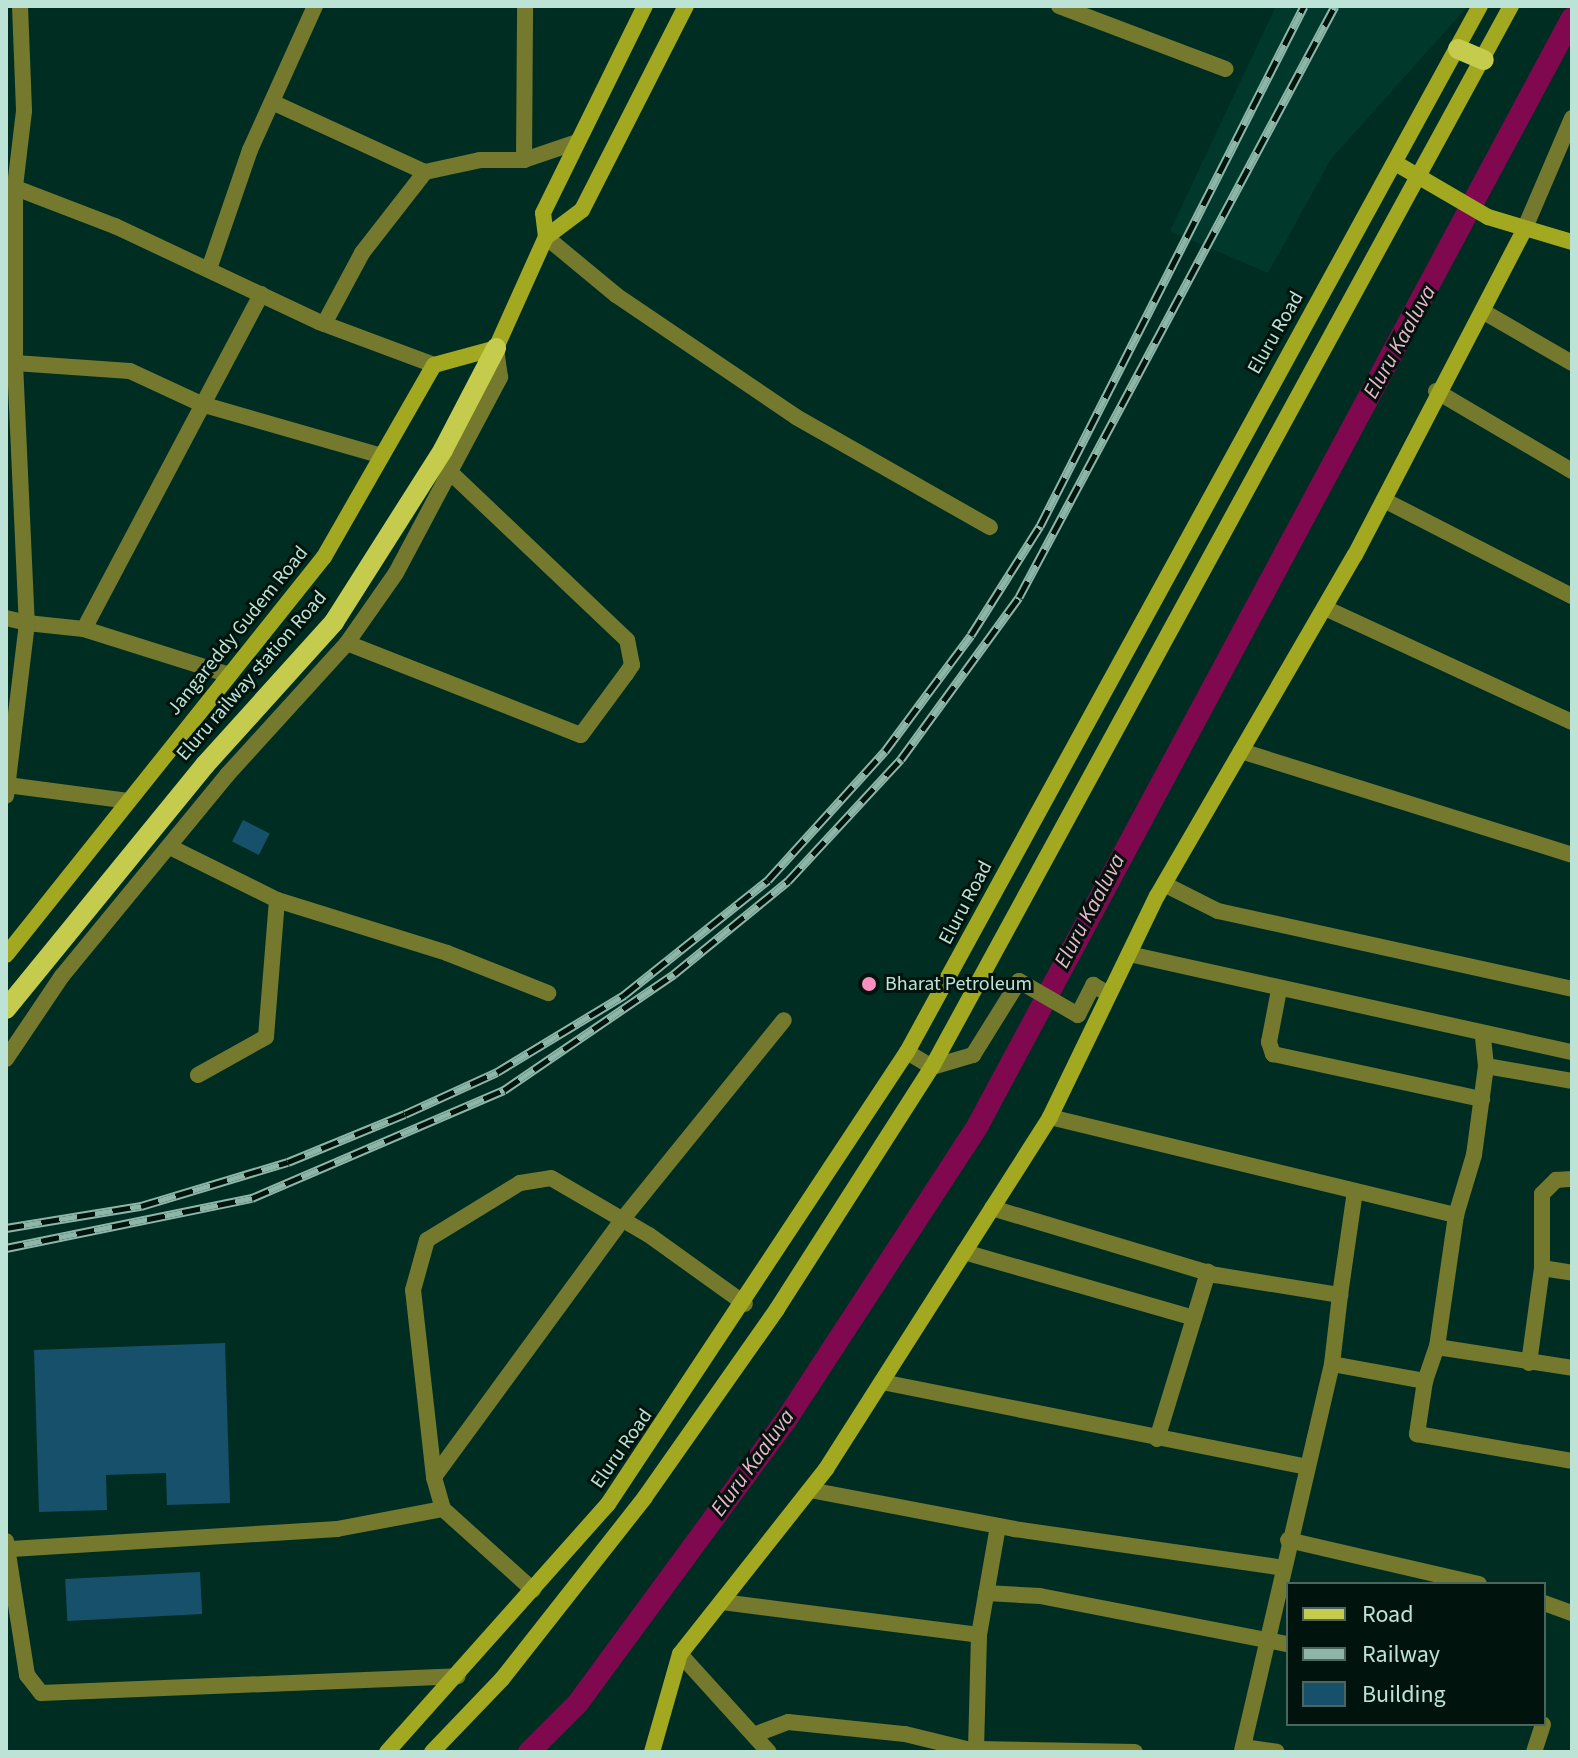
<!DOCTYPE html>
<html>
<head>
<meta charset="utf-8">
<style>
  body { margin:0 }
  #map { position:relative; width:1578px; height:1758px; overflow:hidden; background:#002d22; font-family:"Source Sans 3",sans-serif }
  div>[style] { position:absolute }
  .built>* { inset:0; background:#00382c }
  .canal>* { height:22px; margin:-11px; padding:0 11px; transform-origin:11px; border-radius:11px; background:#7f084f }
  .building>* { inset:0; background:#17506a; transform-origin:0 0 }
  .street>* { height:16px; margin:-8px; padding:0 8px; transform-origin:8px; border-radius:8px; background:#74792e }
  .secondary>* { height:16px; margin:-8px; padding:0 8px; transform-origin:8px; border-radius:8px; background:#a2a81f }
  .primary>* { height:20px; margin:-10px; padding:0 10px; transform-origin:10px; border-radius:10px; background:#c4cb4d }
  .rail>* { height:9px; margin-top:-4.5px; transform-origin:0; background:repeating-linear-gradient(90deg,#00130d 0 18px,#8db6a9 0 36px); box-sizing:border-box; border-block:2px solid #8db6a9 }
  .dots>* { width:22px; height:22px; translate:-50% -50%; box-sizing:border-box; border:4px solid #00130d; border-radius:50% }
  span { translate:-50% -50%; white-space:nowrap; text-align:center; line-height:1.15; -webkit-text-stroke:6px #00130d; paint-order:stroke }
  .street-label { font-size:20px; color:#bce3d5 }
  .poi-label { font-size:20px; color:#bce3d5 }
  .left { translate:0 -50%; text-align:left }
  .water-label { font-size:22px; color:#f0b5cd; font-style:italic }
  .frame { position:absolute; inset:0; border:8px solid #bce3d5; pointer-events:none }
  .legend { position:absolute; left:1286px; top:1582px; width:260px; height:144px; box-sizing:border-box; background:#00130d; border:2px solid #4b665d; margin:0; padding:10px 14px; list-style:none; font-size:24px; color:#bce3d5 }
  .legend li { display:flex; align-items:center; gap:16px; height:40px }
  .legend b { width:40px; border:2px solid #4b665d }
</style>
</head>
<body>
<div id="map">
  <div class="built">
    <i style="clip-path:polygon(1276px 6px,1468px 6px,1331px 159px,1268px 273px,1170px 231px)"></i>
  </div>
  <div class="canal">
    <i style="left:529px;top:1752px;width:69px;rotate:-45deg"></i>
    <i style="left:578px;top:1703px;width:351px;rotate:-53.7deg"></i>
    <i style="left:786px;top:1420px;width:352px;rotate:-56.9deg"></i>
    <i style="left:978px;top:1125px;width:1256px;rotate:-61.78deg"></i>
  </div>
  <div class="building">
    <i style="left:243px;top:820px;width:30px;height:24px;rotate:27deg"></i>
    <i style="clip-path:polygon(225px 1343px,230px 1503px,167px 1505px,166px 1473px,106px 1475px,107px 1510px,39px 1512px,34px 1350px)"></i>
    <i style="left:200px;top:1572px;width:42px;height:135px;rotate:87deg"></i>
  </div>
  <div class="street">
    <i style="left:20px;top:6px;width:105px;rotate:87.8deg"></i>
    <i style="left:24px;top:111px;width:77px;rotate:96.8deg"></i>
    <i style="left:15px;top:187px;width:176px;rotate:90deg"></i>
    <i style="left:15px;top:363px;width:115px;rotate:4deg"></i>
    <i style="left:130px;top:371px;width:78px;rotate:24.9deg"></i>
    <i style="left:201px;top:404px;width:188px;rotate:16deg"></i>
    <i style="left:1059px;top:6px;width:178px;rotate:20.7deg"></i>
    <i style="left:272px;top:102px;width:168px;rotate:24.6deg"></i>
    <i style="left:524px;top:160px;width:154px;rotate:-89.6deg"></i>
    <i style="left:8px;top:185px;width:115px;rotate:21deg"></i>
    <i style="left:115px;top:226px;width:225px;rotate:25.2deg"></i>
    <i style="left:319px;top:322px;width:123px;rotate:20.5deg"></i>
    <i style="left:1524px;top:230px;width:122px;rotate:-66.8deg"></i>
    <i style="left:546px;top:237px;width:91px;rotate:39.6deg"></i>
    <i style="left:616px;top:295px;width:217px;rotate:34.1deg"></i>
    <i style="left:796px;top:417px;width:223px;rotate:29.6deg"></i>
    <i style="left:209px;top:269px;width:126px;rotate:-71deg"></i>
    <i style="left:250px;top:150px;width:158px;rotate:-65.7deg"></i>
    <i style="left:1484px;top:312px;width:102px;rotate:30.1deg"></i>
    <i style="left:324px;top:324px;width:81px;rotate:-61.8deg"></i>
    <i style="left:362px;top:253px;width:103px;rotate:-52.1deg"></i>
    <i style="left:425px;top:172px;width:56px;rotate:-12.3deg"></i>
    <i style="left:480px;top:160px;width:44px"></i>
    <i style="left:524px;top:160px;width:56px;rotate:-18.8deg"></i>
    <i style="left:15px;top:363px;width:260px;rotate:87.4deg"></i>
    <i style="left:27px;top:623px;width:57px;rotate:6deg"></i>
    <i style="left:84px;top:629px;width:150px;rotate:17.5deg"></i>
    <i style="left:1436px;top:391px;width:158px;rotate:30.5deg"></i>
    <i style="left:1384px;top:500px;width:211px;rotate:27.1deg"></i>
    <i style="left:1325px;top:608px;width:272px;rotate:24.8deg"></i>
    <i style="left:6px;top:618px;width:22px;rotate:13deg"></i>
    <i style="left:27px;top:623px;width:174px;rotate:96.9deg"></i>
    <i style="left:84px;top:629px;width:379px;rotate:-62.1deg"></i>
    <i style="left:347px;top:643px;width:251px;rotate:21.5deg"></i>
    <i style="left:581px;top:735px;width:76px;rotate:-53.6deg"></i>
    <i style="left:626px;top:674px;width:11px;rotate:-56deg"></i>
    <i style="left:632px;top:665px;width:25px;rotate:-101deg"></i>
    <i style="left:627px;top:640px;width:241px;rotate:-136.5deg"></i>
    <i style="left:1241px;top:751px;width:347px;rotate:17.4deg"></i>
    <i style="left:7px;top:785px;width:122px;rotate:7.5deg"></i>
    <i style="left:172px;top:848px;width:117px;rotate:26.3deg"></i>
    <i style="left:277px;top:900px;width:137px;rotate:94.6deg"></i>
    <i style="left:266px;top:1037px;width:78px;rotate:150.8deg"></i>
    <i style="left:1164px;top:884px;width:60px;rotate:26.6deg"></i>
    <i style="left:1218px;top:911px;width:362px;rotate:12.4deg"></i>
    <i style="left:277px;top:900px;width:178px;rotate:17.3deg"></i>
    <i style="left:447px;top:953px;width:109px;rotate:21.6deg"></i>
    <i style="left:1129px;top:954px;width:454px;rotate:12.5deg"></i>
    <i style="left:1279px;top:990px;width:53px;rotate:100.9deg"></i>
    <i style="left:1269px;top:1042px;width:13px;rotate:72deg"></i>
    <i style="left:1273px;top:1054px;width:214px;rotate:12.2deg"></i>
    <i style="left:907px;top:1052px;width:29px;rotate:31deg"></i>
    <i style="left:932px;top:1067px;width:43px;rotate:-16.3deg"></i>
    <i style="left:973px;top:1055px;width:87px;rotate:-58.1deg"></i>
    <i style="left:1019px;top:981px;width:68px;rotate:30deg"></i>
    <i style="left:1078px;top:1015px;width:34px;rotate:-63deg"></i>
    <i style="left:1093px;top:985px;width:16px;rotate:30deg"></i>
    <i style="left:6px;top:1059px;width:100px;rotate:-56deg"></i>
    <i style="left:62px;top:976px;width:260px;rotate:-50.6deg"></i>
    <i style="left:227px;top:775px;width:178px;rotate:-47.7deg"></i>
    <i style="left:347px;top:643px;width:85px;rotate:-55deg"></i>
    <i style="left:396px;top:573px;width:222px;rotate:-62deg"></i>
    <i style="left:500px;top:377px;width:29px;rotate:-98deg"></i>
    <i style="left:1486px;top:1066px;width:87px;rotate:9.9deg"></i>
    <i style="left:1050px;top:1117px;width:418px;rotate:13.6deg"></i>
    <i style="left:1456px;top:1215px;width:63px;rotate:-73.3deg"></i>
    <i style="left:1474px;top:1155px;width:90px;rotate:-82.3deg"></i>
    <i style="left:1486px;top:1066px;width:29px;rotate:-96deg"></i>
    <i style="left:992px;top:1208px;width:234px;rotate:16.7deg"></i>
    <i style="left:1216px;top:1275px;width:126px;rotate:9.2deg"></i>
    <i style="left:1340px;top:1295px;width:69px;rotate:96.6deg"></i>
    <i style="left:1332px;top:1364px;width:398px;rotate:103.1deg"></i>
    <i style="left:964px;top:1252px;width:239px;rotate:16deg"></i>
    <i style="left:1542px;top:1268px;width:30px;rotate:9deg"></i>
    <i style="left:1340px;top:1295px;width:105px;rotate:-81.8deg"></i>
    <i style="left:1437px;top:1347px;width:133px;rotate:-81.8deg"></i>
    <i style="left:1529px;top:1363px;width:96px;rotate:-82.2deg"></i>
    <i style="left:1542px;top:1268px;width:74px;rotate:-90deg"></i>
    <i style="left:1542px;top:1194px;width:20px;rotate:-45deg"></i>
    <i style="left:1556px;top:1180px;width:16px;rotate:-4deg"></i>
    <i style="left:1332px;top:1364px;width:95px;rotate:10.4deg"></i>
    <i style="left:1425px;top:1381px;width:36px;rotate:-71deg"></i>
    <i style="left:1437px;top:1347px;width:137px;rotate:8.8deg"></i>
    <i style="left:1425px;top:1381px;width:54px;rotate:98.6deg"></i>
    <i style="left:1417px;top:1434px;width:157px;rotate:9.9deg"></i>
    <i style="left:882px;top:1382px;width:432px;rotate:11.3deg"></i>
    <i style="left:1157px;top:1439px;width:175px;rotate:-73deg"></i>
    <i style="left:434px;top:1477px;width:188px;rotate:-96.4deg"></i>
    <i style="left:413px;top:1290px;width:52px;rotate:-74.4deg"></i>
    <i style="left:427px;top:1240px;width:109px;rotate:-31.5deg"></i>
    <i style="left:520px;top:1183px;width:31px;rotate:-9deg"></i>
    <i style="left:551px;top:1178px;width:113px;rotate:30.2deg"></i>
    <i style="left:649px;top:1235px;width:118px;rotate:35.7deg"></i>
    <i style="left:810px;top:1490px;width:208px;rotate:10.8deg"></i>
    <i style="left:1014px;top:1529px;width:272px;rotate:8.2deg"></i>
    <i style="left:998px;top:1526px;width:111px;rotate:99.9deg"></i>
    <i style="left:979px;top:1635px;width:114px;rotate:91.5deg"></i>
    <i style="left:976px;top:1749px;width:159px;rotate:1.1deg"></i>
    <i style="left:1288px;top:1540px;width:196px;rotate:13deg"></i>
    <i style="left:6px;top:1541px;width:136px;rotate:81.1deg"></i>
    <i style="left:27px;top:1675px;width:23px;rotate:52deg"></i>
    <i style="left:41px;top:1693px;width:417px;rotate:-2.3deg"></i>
    <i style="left:11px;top:1549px;width:327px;rotate:-3.5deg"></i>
    <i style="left:337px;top:1529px;width:108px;rotate:-10.7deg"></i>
    <i style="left:533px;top:1590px;width:121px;rotate:-138deg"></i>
    <i style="left:443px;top:1509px;width:33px;rotate:-106deg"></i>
    <i style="left:434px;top:1477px;width:318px;rotate:-53.8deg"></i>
    <i style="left:622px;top:1220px;width:257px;rotate:-51deg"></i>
    <i style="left:986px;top:1593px;width:54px;rotate:3.2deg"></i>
    <i style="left:1040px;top:1596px;width:253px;rotate:11deg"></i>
    <i style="left:722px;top:1602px;width:259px;rotate:7.3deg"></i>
    <i style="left:1544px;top:1603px;width:30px;rotate:20deg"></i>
    <i style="left:680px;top:1654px;width:132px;rotate:47.8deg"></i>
    <i style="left:754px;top:1735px;width:36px;rotate:-21deg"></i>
    <i style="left:788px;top:1722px;width:118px;rotate:5.9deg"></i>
    <i style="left:905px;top:1734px;width:76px;rotate:13.7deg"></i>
    <i style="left:1243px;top:1747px;width:34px;rotate:8deg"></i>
    <i style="left:1534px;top:1752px;width:29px;rotate:-72deg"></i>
  </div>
  <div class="secondary">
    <i style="left:1397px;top:164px;width:105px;rotate:30.2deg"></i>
    <i style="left:1488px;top:217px;width:88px;rotate:16.6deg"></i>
    <i style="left:546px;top:237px;width:45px;rotate:-36.9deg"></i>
    <i style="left:582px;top:210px;width:229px;rotate:-63deg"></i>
    <i style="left:6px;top:955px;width:509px;rotate:-51.38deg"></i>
    <i style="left:324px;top:557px;width:221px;rotate:-60.2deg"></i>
    <i style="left:434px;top:365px;width:64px;rotate:-15.3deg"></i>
    <i style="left:496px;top:348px;width:122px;rotate:-65.8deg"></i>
    <i style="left:546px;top:237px;width:24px;rotate:-97deg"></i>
    <i style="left:543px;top:213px;width:231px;rotate:-63.8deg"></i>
    <i style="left:387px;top:1752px;width:332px;rotate:-48.3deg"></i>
    <i style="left:608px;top:1504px;width:542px;rotate:-56.52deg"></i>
    <i style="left:907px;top:1052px;width:1193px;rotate:-61.29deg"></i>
    <i style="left:432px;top:1752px;width:101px;rotate:-46.2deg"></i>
    <i style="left:502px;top:1679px;width:231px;rotate:-51.8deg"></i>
    <i style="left:645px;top:1497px;width:230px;rotate:-54.9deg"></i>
    <i style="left:777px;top:1309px;width:287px;rotate:-57.4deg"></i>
    <i style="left:932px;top:1067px;width:1209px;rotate:-61.38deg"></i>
    <i style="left:652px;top:1752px;width:102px;rotate:-74.1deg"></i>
    <i style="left:680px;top:1654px;width:236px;rotate:-51.7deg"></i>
    <i style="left:826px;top:1469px;width:417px;rotate:-57.5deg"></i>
    <i style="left:1050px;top:1117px;width:246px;rotate:-64.2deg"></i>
    <i style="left:1157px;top:896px;width:394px;rotate:-59.9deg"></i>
    <i style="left:1355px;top:555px;width:366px;rotate:-62.5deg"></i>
  </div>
  <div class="primary">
    <i style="left:1458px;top:49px;width:28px;rotate:23deg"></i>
    <i style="left:6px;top:1009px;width:315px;rotate:-50.8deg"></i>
    <i style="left:205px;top:765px;width:193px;rotate:-47.9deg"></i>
    <i style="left:334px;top:622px;width:204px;rotate:-57.6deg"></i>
    <i style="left:443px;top:450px;width:115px;rotate:-62.5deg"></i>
  </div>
  <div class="rail">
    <i style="left:6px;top:1228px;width:137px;rotate:-9.3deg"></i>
    <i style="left:141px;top:1206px;width:153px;rotate:-16.7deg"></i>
    <i style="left:288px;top:1162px;width:126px;rotate:-22.3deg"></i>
    <i style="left:405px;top:1114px;width:101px;rotate:-24.5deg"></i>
    <i style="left:497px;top:1072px;width:149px;rotate:-31.2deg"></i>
    <i style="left:624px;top:995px;width:184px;rotate:-38.6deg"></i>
    <i style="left:768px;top:880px;width:174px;rotate:-47.8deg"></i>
    <i style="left:885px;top:751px;width:144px;rotate:-53.4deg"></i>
    <i style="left:971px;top:635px;width:129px;rotate:-57.7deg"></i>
    <i style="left:1040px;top:526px;width:583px;rotate:-63.08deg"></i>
    <i style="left:6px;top:1248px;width:251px;rotate:-11.5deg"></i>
    <i style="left:252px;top:1198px;width:274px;rotate:-23.2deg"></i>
    <i style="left:504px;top:1090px;width:206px;rotate:-34.3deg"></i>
    <i style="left:674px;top:974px;width:147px;rotate:-39.2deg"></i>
    <i style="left:788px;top:881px;width:166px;rotate:-47.2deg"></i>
    <i style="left:901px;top:759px;width:200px;rotate:-53.9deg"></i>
    <i style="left:1019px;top:597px;width:670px;rotate:-61.87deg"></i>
  </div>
  <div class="dots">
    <i style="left:869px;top:984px;background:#fd8ec0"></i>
  </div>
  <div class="street-label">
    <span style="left:1276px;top:333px;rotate:-60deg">Eluru Road</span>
    <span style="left:238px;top:631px;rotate:-51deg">Jangareddy Gudem Road</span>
    <span style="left:252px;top:676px;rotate:-49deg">Eluru railway station Road</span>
    <span style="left:966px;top:903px;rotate:-62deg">Eluru Road</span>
    <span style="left:622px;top:1449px;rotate:-55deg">Eluru Road</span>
  </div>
  <div class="poi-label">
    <span class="left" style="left:885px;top:984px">Bharat Petroleum</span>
  </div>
  <div class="water-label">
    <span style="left:1400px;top:342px;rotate:-61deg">Eluru Kaaluva</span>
    <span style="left:1090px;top:911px;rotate:-62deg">Eluru Kaaluva</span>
    <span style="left:753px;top:1463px;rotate:-54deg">Eluru Kaaluva</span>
  </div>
  <div class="frame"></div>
  <ul class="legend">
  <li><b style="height:10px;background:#c4cb4d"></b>Road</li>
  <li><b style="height:10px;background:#8db6a9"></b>Railway</li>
  <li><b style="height:22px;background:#17506a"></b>Building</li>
  </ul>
</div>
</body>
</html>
